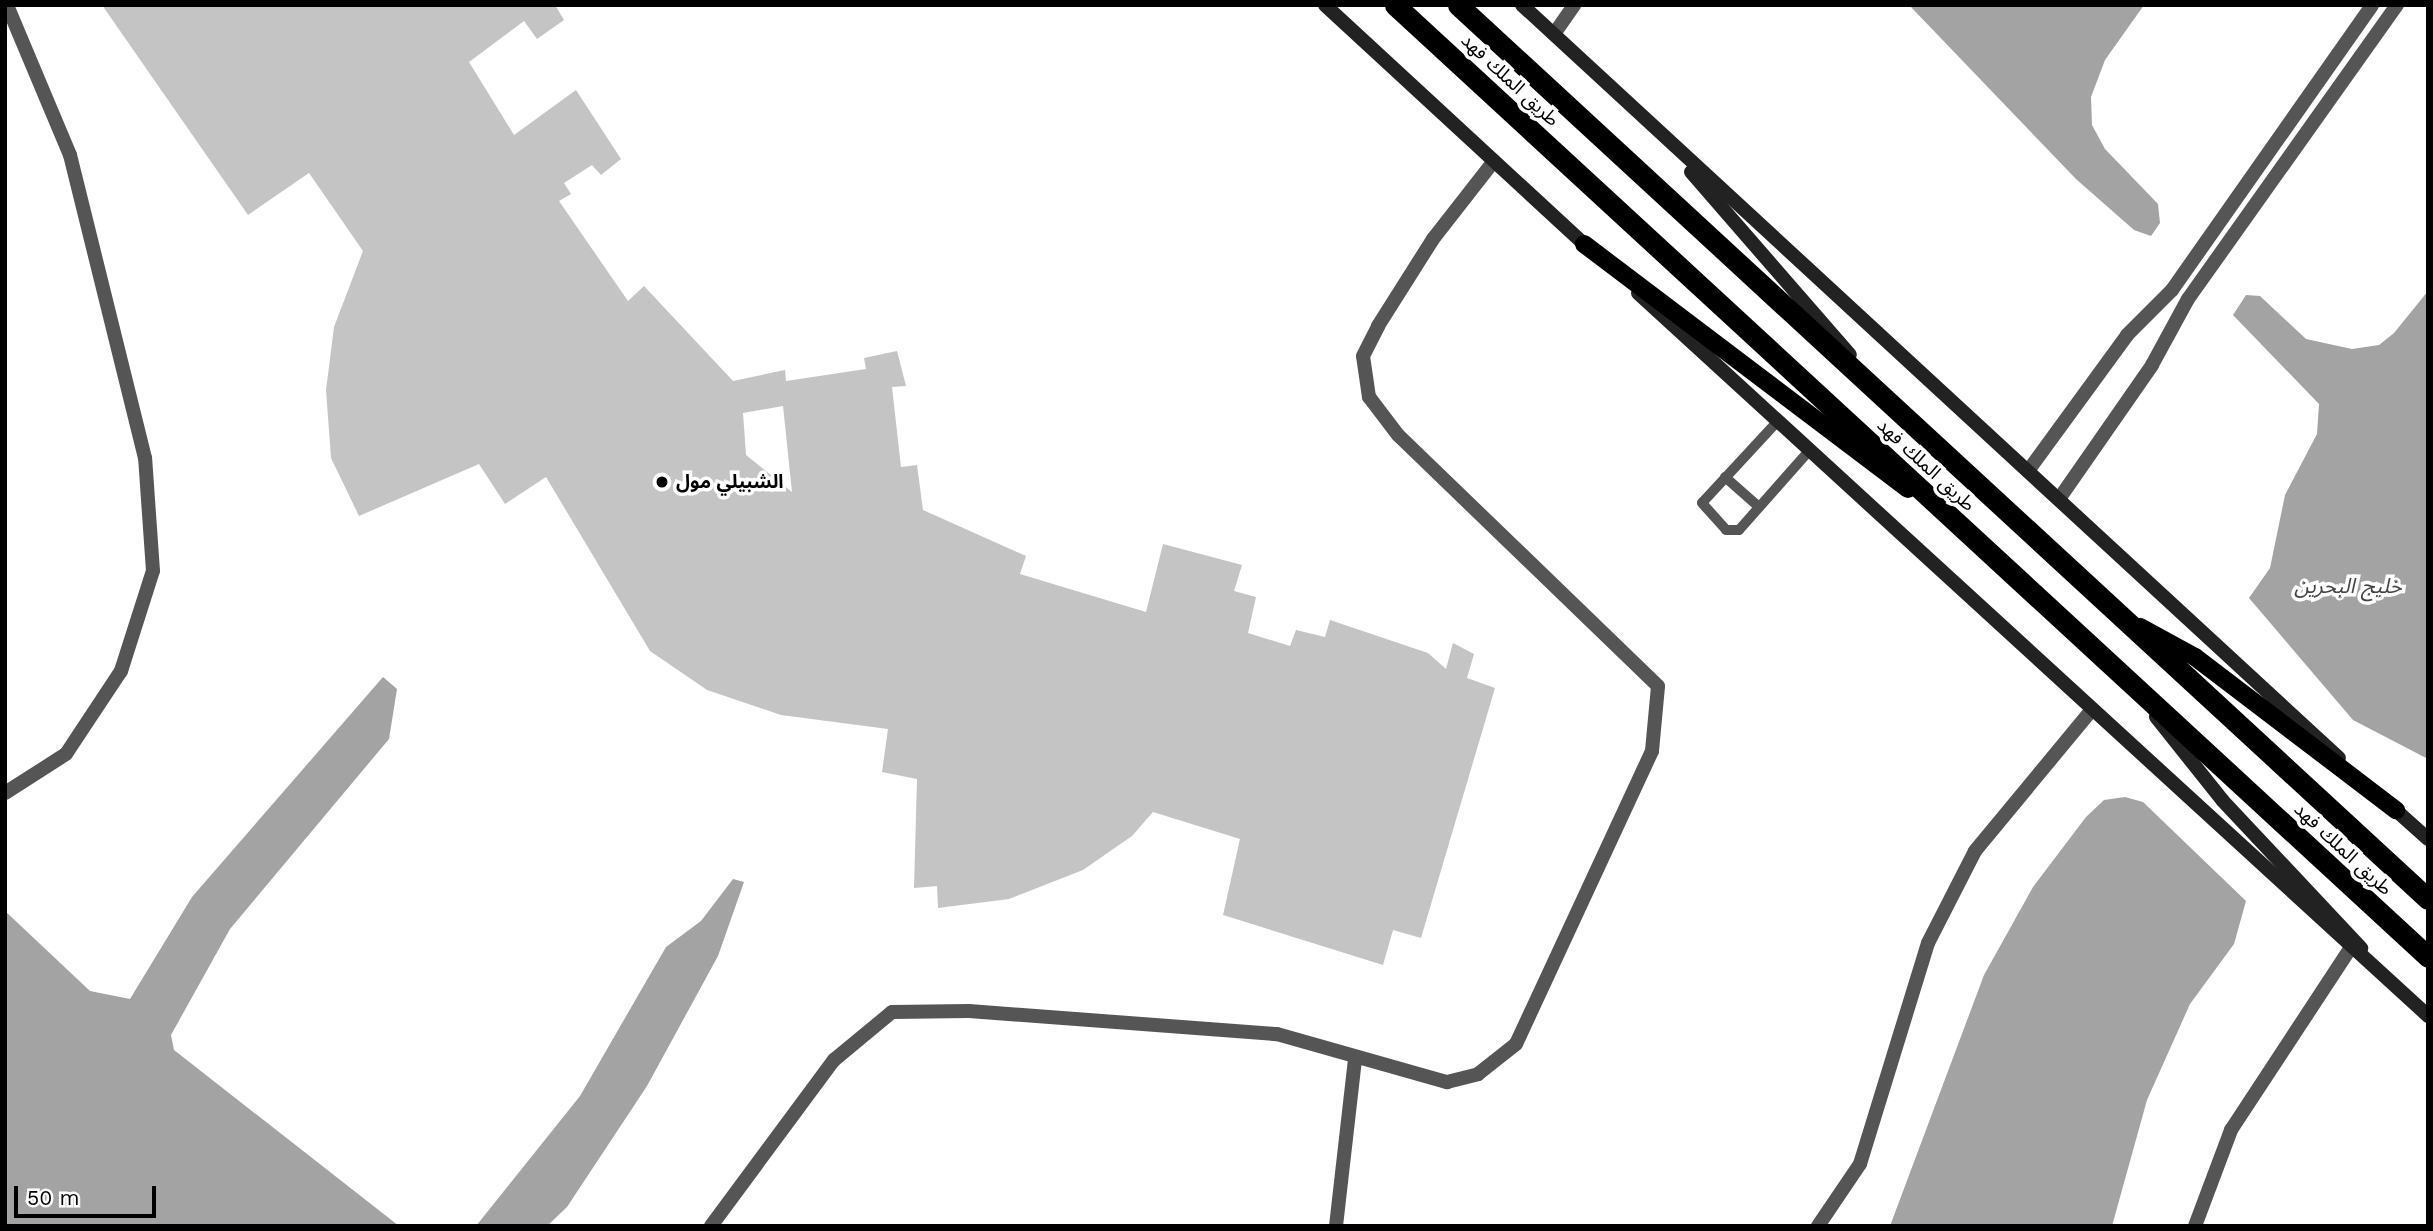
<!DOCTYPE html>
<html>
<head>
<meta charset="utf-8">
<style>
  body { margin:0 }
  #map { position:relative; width:2433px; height:1231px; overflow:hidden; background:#fff; font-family:"Work Sans","Noto Sans Arabic",sans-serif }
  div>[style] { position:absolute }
  .water>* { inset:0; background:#a3a3a3 }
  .building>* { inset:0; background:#c4c4c4 }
  .lane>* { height:10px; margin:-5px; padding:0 5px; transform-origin:5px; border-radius:5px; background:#555 }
  .street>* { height:14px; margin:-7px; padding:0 7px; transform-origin:7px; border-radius:7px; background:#555 }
  .secondary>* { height:14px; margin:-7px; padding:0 7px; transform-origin:7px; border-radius:7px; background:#222 }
  .primary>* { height:18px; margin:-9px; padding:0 9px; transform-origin:9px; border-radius:9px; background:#000 }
  .highway>* { height:21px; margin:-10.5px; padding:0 10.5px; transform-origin:10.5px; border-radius:10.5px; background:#000 }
  .dots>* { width:19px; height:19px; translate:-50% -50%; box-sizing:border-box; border:4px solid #fff; border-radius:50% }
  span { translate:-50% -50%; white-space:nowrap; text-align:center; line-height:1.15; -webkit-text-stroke:7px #fff; paint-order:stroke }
  .street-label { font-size:19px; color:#000 }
  .poi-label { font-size:19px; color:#000; font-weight:700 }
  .left { translate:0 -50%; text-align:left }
  .water-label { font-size:21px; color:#444; font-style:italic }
  .frame { position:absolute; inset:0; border:7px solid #000; pointer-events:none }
  .scale { position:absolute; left:14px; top:1186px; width:142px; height:32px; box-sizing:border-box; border:4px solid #000; border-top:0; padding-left:9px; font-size:21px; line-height:24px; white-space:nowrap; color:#000; -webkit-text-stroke:5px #fff; paint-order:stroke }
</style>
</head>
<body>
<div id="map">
  <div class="water">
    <i style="clip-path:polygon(1909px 5px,2144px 5px,2105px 60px,2091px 97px,2092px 125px,2105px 149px,2158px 204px,2160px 223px,2151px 236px,2134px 230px,2076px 179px)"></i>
    <i style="clip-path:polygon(2428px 291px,2428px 759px,2353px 720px,2249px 598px,2270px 568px,2285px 495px,2317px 434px,2319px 404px,2233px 315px,2246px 295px,2260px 296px,2306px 339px,2352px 349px,2379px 345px,2394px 333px)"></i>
    <i style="clip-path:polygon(383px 677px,397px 689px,389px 739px,230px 929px,171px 1035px,174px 1050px,399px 1226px,5px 1226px,5px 911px,90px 991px,130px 999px,192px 897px)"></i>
    <i style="clip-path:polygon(2125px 797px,2143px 802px,2246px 901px,2234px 944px,2190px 1004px,2147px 1100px,2112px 1226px,1890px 1226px,1984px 975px,2033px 887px,2086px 817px,2104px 800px)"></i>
    <i style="clip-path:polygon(733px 879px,744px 882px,718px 956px,647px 1086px,567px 1207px,547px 1226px,476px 1226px,580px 1096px,666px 947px,701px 921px)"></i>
  </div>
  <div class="building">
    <i style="clip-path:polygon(evenodd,102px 5px,555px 5px,564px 20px,537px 39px,524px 21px,469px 62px,514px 135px,576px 90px,621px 159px,601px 175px,592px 165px,564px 183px,571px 194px,559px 201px,628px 301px,644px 286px,733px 381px,785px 370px,786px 381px,866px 369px,864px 358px,897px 351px,906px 386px,892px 387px,901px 467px,917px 465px,923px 510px,1026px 556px,1020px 574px,1146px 612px,1163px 544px,1242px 565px,1234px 591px,1256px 597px,1248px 633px,1290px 646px,1296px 630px,1325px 637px,1330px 620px,1428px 653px,1446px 669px,1453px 643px,1474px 654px,1467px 678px,1495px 688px,1421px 938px,1393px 930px,1383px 965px,1223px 915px,1240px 839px,1153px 812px,1132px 836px,1083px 870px,1009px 899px,938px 908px,937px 886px,914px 888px,917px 779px,882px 772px,888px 729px,781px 715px,707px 690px,650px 651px,546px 477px,505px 504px,479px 464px,359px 516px,331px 458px,326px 390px,334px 327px,363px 251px,309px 173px,248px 215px,102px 5px,783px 406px,792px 492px,746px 455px,743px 413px,783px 406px)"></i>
  </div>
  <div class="lane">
    <i style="left:1777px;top:422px;width:110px;rotate:132.8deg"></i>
    <i style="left:1702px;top:503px;width:36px;rotate:48deg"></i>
    <i style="left:1726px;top:530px;width:13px"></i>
    <i style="left:1739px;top:530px;width:106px;rotate:-48.5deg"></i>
    <i style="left:1725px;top:477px;width:45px;rotate:41.4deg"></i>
  </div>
  <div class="street">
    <i style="left:1554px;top:34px;width:35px;rotate:-55deg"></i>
    <i style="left:2028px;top:471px;width:168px;rotate:-53.9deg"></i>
    <i style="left:2127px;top:335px;width:64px;rotate:-45deg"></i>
    <i style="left:2172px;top:290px;width:348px;rotate:-54.9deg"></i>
    <i style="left:2059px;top:499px;width:163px;rotate:-55.2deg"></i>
    <i style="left:2152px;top:365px;width:75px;rotate:-61.4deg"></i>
    <i style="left:2188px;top:299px;width:361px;rotate:-54.6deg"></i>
    <i style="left:5px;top:793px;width:72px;rotate:-32.6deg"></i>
    <i style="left:66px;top:754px;width:100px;rotate:-56.5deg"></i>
    <i style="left:121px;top:671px;width:105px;rotate:-72.3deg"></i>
    <i style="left:153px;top:571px;width:113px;rotate:-94deg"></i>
    <i style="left:145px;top:458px;width:312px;rotate:-103.9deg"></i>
    <i style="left:70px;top:155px;width:163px;rotate:-112.8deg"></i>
    <i style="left:711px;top:1226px;width:207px;rotate:-53.5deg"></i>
    <i style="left:834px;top:1060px;width:75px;rotate:-39.6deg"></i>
    <i style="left:892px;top:1012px;width:77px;rotate:-0.7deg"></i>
    <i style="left:969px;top:1011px;width:309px;rotate:4.3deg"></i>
    <i style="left:1277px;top:1034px;width:177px;rotate:15.8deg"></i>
    <i style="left:1447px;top:1082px;width:32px;rotate:-14deg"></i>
    <i style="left:1478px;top:1074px;width:48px;rotate:-38.3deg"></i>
    <i style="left:1516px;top:1044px;width:323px;rotate:-65.1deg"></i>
    <i style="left:1652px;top:751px;width:65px;rotate:-84.7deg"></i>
    <i style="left:1658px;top:686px;width:361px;rotate:-136deg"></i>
    <i style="left:1398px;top:435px;width:48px;rotate:-127.3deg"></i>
    <i style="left:1369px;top:397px;width:41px;rotate:-98.3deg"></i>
    <i style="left:1363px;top:356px;width:34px;rotate:-63deg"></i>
    <i style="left:1378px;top:326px;width:103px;rotate:-57.7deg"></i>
    <i style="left:1433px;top:239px;width:99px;rotate:-52deg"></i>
    <i style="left:1336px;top:1226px;width:169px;rotate:-83.5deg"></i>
    <i style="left:1818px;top:1226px;width:75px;rotate:-55.9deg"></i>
    <i style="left:1860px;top:1164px;width:231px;rotate:-72.9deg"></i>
    <i style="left:1928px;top:943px;width:103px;rotate:-62.9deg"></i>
    <i style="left:1975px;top:851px;width:182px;rotate:-50.4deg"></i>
    <i style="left:2195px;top:1226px;width:103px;rotate:-69.4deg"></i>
    <i style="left:2231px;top:1130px;width:217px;rotate:-56.7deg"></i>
  </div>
  <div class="secondary">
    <i style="left:1325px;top:5px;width:363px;rotate:42.7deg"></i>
    <i style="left:1522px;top:5px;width:1111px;rotate:42.67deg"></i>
    <i style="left:1691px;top:172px;width:242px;rotate:49deg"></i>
    <i style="left:1638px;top:293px;width:1071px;rotate:42.46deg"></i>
    <i style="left:2156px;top:717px;width:107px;rotate:51.4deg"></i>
    <i style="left:2223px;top:801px;width:202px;rotate:46.8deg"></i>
    <i style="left:2390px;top:805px;width:51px;rotate:41.8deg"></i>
  </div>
  <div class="primary">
    <i style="left:1584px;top:244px;width:406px;rotate:37.1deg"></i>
    <i style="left:2140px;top:627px;width:63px;rotate:28.6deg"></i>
    <i style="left:2195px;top:657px;width:253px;rotate:37.3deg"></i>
  </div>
  <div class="highway">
    <i style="left:1395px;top:5px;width:1405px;rotate:42.66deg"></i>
    <i style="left:1458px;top:5px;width:1319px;rotate:42.67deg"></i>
  </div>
  <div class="dots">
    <i style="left:662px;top:482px;background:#000"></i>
  </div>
  <div class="street-label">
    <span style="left:1510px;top:80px;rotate:43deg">طريق الملك فهد</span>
    <span style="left:1926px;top:465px;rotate:43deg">طريق الملك فهد</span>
    <span style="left:2343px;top:849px;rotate:43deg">طريق الملك فهد</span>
  </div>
  <div class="poi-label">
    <span class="left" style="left:676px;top:482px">الشبيلي مول</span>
  </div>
  <div class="water-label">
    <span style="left:2348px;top:586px">خليج البحرين</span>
  </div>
  <div class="frame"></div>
  <div class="scale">50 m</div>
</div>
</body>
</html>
